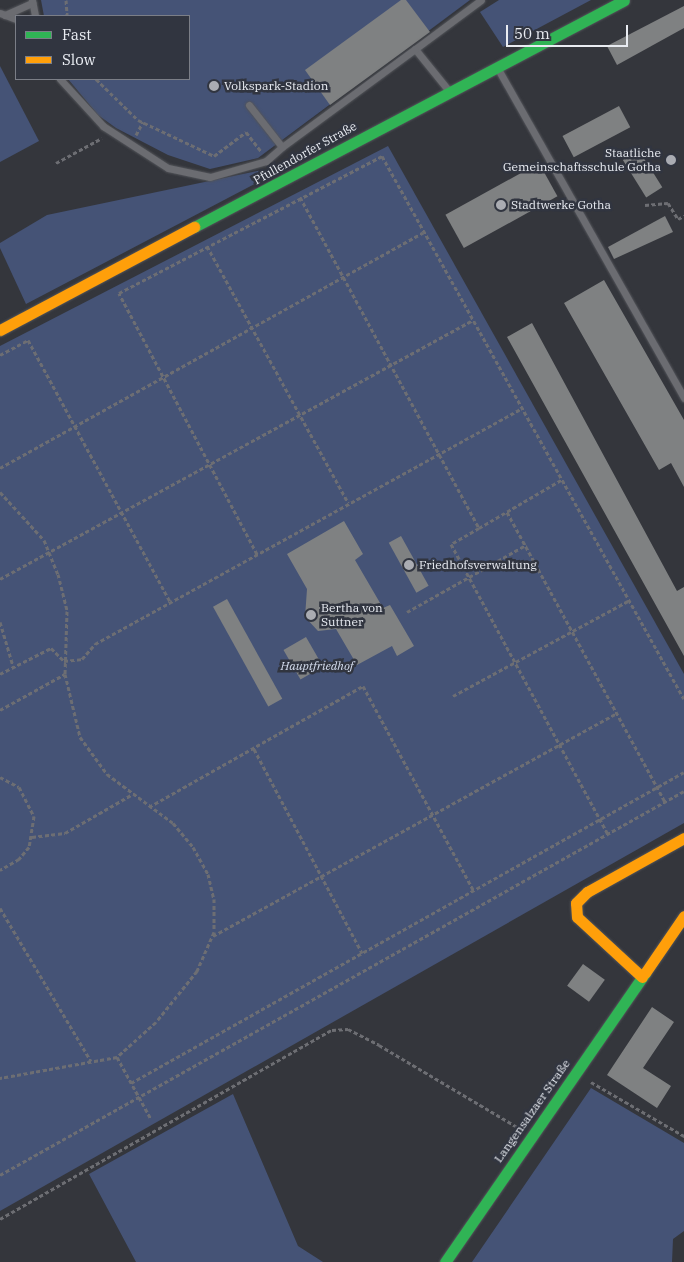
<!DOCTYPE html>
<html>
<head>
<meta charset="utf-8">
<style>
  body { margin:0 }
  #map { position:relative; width:684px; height:1262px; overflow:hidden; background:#34363c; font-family:"IBM Plex Serif",serif }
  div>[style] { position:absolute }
  .green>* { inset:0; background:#455376 }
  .building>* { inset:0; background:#7f8182; transform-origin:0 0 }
  .path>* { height:3px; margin-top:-1.5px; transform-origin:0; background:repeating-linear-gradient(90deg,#6d6e73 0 4px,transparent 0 6.5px) }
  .roads { filter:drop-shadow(0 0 1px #525459) drop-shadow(0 0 1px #525459) }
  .lane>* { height:7px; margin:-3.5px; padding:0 3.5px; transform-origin:3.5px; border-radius:3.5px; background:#6b6c71 }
  .fast>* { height:11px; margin:-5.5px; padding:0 5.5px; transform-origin:5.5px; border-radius:5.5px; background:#30b455 }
  .slow>* { height:11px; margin:-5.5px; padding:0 5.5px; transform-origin:5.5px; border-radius:5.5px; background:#ff9f0a }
  .dots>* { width:14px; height:14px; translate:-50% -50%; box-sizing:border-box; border:2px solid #313540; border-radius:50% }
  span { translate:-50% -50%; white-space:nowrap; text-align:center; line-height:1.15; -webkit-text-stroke:5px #313540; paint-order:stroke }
  .poi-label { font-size:12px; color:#e9ecf2 }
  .left { translate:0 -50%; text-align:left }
  .right { translate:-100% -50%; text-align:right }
  .street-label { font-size:12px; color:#e9ecf2 }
  .park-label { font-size:12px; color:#d5ddee; font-style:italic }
  .legend { position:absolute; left:15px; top:15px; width:175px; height:65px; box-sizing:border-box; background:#313540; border:1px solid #7b7e87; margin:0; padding:6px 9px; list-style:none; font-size:15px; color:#e9ecf2 }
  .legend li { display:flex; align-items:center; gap:10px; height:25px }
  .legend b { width:25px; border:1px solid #7b7e87 }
  .scale { position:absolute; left:506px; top:25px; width:122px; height:22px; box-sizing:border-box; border:2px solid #e9ecf2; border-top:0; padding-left:6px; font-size:15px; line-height:18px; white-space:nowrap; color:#e9ecf2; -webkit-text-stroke:4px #313540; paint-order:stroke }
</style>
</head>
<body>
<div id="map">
  <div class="green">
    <i style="clip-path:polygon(41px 0,470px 0,258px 158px,210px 169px,168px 155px,116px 128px,98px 115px,68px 79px,189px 79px,189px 16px,44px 16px)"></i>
    <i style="clip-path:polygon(499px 0,591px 0,503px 47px,480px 12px)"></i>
    <i style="clip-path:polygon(0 66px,39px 141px,0 162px)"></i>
    <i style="clip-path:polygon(388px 146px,684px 674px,684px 823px,0 1211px,0 346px)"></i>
    <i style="clip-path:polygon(262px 170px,266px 178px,26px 304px,0 248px,0 243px,47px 215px)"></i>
    <i style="clip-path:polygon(591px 1088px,684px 1143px,684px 1231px,673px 1239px,672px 1262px,472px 1262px)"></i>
    <i style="clip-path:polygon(233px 1094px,298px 1246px,323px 1262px,136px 1262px,89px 1174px)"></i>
  </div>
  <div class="building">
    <i style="clip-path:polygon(401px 0,406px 0,430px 32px,330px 105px,305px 70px)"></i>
    <i style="clip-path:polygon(684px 6px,684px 28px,617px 65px,607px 46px)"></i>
    <i style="left:619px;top:106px;width:24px;height:64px;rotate:62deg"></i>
    <i style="left:639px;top:150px;width:44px;height:19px;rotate:58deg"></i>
    <i style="left:539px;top:163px;width:38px;height:107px;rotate:61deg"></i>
    <i style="clip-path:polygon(665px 216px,673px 232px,614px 259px,608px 247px)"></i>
    <i style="clip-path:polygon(604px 280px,684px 420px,684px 487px,671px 463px,659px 470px,564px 303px)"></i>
    <i style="clip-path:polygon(532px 323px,677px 591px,684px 587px,684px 656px,507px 337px)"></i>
    <i style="clip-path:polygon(344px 521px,363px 554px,355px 560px,383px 608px,390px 605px,414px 646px,397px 656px,392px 646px,357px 665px,336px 629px,318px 631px,305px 617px,307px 589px,287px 554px)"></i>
    <i style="left:401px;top:536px;width:57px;height:14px;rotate:61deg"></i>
    <i style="left:227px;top:599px;width:114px;height:16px;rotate:61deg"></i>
    <i style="left:306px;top:637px;width:34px;height:26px;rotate:60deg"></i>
    <i style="left:583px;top:964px;width:27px;height:27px;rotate:36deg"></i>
    <i style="clip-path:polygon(652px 1007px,674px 1022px,643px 1068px,671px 1086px,657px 1108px,607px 1075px)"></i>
  </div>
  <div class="path">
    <i style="left:66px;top:0;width:16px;rotate:86deg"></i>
    <i style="left:96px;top:79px;width:59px;rotate:44.3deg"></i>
    <i style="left:138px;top:120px;width:84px;rotate:25.3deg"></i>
    <i style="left:214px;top:156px;width:40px;rotate:-37deg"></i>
    <i style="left:246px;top:132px;width:24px;rotate:52deg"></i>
    <i style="left:136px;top:135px;width:15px;rotate:-62deg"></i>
    <i style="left:56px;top:163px;width:52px;rotate:-28.5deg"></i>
    <i style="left:300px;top:197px;width:376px;rotate:61.6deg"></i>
    <i style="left:479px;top:528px;width:97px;rotate:-30.3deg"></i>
    <i style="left:645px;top:205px;width:23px;rotate:-5deg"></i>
    <i style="left:668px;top:203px;width:19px;rotate:58deg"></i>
    <i style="left:678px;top:219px;width:7px;rotate:-27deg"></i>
    <i style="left:207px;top:246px;width:293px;rotate:61.2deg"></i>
    <i style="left:0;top:355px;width:32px;rotate:-28deg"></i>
    <i style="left:28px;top:340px;width:298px;rotate:61.5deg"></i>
    <i style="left:0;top:468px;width:484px;rotate:-29.1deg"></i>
    <i style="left:0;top:492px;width:65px;rotate:47.5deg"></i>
    <i style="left:44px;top:540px;width:37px;rotate:68deg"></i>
    <i style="left:58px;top:574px;width:38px;rotate:76deg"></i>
    <i style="left:67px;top:611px;width:63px;rotate:91.8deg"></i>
    <i style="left:65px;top:674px;width:65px;rotate:76.6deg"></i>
    <i style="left:80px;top:737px;width:46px;rotate:53.9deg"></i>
    <i style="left:107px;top:774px;width:82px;rotate:36.6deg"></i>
    <i style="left:173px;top:823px;width:31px;rotate:50deg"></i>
    <i style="left:193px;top:847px;width:31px;rotate:61deg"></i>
    <i style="left:208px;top:874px;width:26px;rotate:77deg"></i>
    <i style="left:214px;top:899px;width:33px;rotate:90deg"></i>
    <i style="left:214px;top:932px;width:43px;rotate:113.6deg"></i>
    <i style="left:197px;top:971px;width:65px;rotate:128.8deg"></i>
    <i style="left:156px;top:1022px;width:52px;rotate:138.1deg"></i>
    <i style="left:117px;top:1057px;width:119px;rotate:169.8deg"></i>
    <i style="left:507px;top:512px;width:330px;rotate:61.4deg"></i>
    <i style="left:479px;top:528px;width:32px;rotate:150deg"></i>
    <i style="left:451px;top:544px;width:330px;rotate:61.6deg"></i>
    <i style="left:257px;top:554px;width:295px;rotate:-117.9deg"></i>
    <i style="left:119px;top:293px;width:297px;rotate:-27.5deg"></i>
    <i style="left:382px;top:156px;width:621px;rotate:60.92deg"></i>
    <i style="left:0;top:579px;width:539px;rotate:-28.7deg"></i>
    <i style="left:407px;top:612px;width:137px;rotate:-29.4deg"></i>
    <i style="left:0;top:622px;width:46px;rotate:73.5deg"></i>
    <i style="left:0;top:674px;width:57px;rotate:-27deg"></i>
    <i style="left:51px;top:648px;width:18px;rotate:45deg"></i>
    <i style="left:64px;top:661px;width:18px;rotate:-6deg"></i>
    <i style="left:82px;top:659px;width:20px;rotate:-49deg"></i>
    <i style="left:95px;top:644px;width:489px;rotate:-28.9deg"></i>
    <i style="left:453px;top:696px;width:201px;rotate:-28.5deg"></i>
    <i style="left:0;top:710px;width:74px;rotate:-29deg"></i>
    <i style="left:254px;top:749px;width:231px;rotate:62.1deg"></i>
    <i style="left:0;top:777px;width:21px;rotate:28deg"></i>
    <i style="left:19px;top:787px;width:33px;rotate:63deg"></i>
    <i style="left:34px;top:816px;width:31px;rotate:99deg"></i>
    <i style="left:29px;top:847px;width:16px;rotate:130deg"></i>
    <i style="left:19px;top:859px;width:22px;rotate:150deg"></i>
    <i style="left:149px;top:807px;width:246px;rotate:-29.5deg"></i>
    <i style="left:363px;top:686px;width:233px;rotate:61.6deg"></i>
    <i style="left:32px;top:837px;width:33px;rotate:-7deg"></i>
    <i style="left:65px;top:833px;width:76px;rotate:-29.9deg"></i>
    <i style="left:0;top:908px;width:178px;rotate:59.3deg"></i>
    <i style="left:213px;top:936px;width:461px;rotate:-28.9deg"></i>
    <i style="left:117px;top:1057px;width:71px;rotate:61.3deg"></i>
    <i style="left:591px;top:1082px;width:108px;rotate:30.1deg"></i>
    <i style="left:131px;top:1083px;width:634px;rotate:-29.35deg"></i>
    <i style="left:0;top:1175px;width:784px;rotate:-29.31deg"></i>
    <i style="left:0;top:1219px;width:382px;rotate:-29.7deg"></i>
    <i style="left:332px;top:1030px;width:16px;rotate:-4deg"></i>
    <i style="left:348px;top:1029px;width:35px;rotate:27deg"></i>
    <i style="left:379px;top:1045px;width:161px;rotate:30.7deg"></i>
  </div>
  <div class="roads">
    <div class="lane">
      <i style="left:32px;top:0;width:16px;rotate:79deg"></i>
      <i style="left:0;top:13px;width:17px;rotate:21deg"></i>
      <i style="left:5px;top:15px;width:30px;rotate:-24deg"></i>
      <i style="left:498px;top:69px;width:378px;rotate:60.5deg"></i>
      <i style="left:60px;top:79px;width:64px;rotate:47.5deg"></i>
      <i style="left:103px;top:126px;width:77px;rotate:32.9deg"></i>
      <i style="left:168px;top:168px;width:43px;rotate:12.1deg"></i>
      <i style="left:210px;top:177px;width:58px;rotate:-15.9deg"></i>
      <i style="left:266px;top:161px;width:21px;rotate:-41deg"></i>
      <i style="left:449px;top:91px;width:54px;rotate:-129deg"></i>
      <i style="left:415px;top:49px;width:82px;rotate:-36.6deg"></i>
      <i style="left:249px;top:105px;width:53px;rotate:51.8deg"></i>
      <i style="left:282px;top:147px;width:165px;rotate:-36.4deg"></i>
    </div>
    <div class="fast">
      <i style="left:194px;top:227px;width:486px;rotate:-27.8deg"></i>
      <i style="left:445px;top:1262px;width:351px;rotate:-55.3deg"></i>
    </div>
    <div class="slow">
      <i style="left:0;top:330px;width:220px;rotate:-28deg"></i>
      <i style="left:645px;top:973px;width:69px;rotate:-55.6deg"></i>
      <i style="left:642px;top:977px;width:88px;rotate:-137.3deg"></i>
      <i style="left:577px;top:917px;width:14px;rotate:-94deg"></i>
      <i style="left:576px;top:903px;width:16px;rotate:-45deg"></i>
      <i style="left:587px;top:892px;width:111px;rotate:-29.1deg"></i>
    </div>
  </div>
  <div class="dots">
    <i style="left:214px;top:86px;background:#aaacb2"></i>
    <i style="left:671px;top:160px;background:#aaacb2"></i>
    <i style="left:501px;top:205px;background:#aaacb2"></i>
    <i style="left:409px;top:565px;background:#aaacb2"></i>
    <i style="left:311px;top:615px;background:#aaacb2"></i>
  </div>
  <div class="poi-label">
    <span class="left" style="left:224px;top:86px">Volkspark-Stadion</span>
    <span class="right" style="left:661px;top:160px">Staatliche<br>Gemeinschaftsschule Gotha</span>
    <span class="left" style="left:511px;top:205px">Stadtwerke Gotha</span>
    <span class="left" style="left:419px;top:565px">Friedhofsverwaltung</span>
    <span class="left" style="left:321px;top:615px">Bertha von<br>Suttner</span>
  </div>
  <div class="street-label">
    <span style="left:305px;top:153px;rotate:-29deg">Pfullendorfer Straße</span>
    <span style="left:532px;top:1111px;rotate:-55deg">Langensalzaer Straße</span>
  </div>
  <div class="park-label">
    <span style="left:317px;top:666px">Hauptfriedhof</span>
  </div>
  <ul class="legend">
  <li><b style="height:6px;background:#30b455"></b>Fast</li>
  <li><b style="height:6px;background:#ff9f0a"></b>Slow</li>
  </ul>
  <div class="scale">50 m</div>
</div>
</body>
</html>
